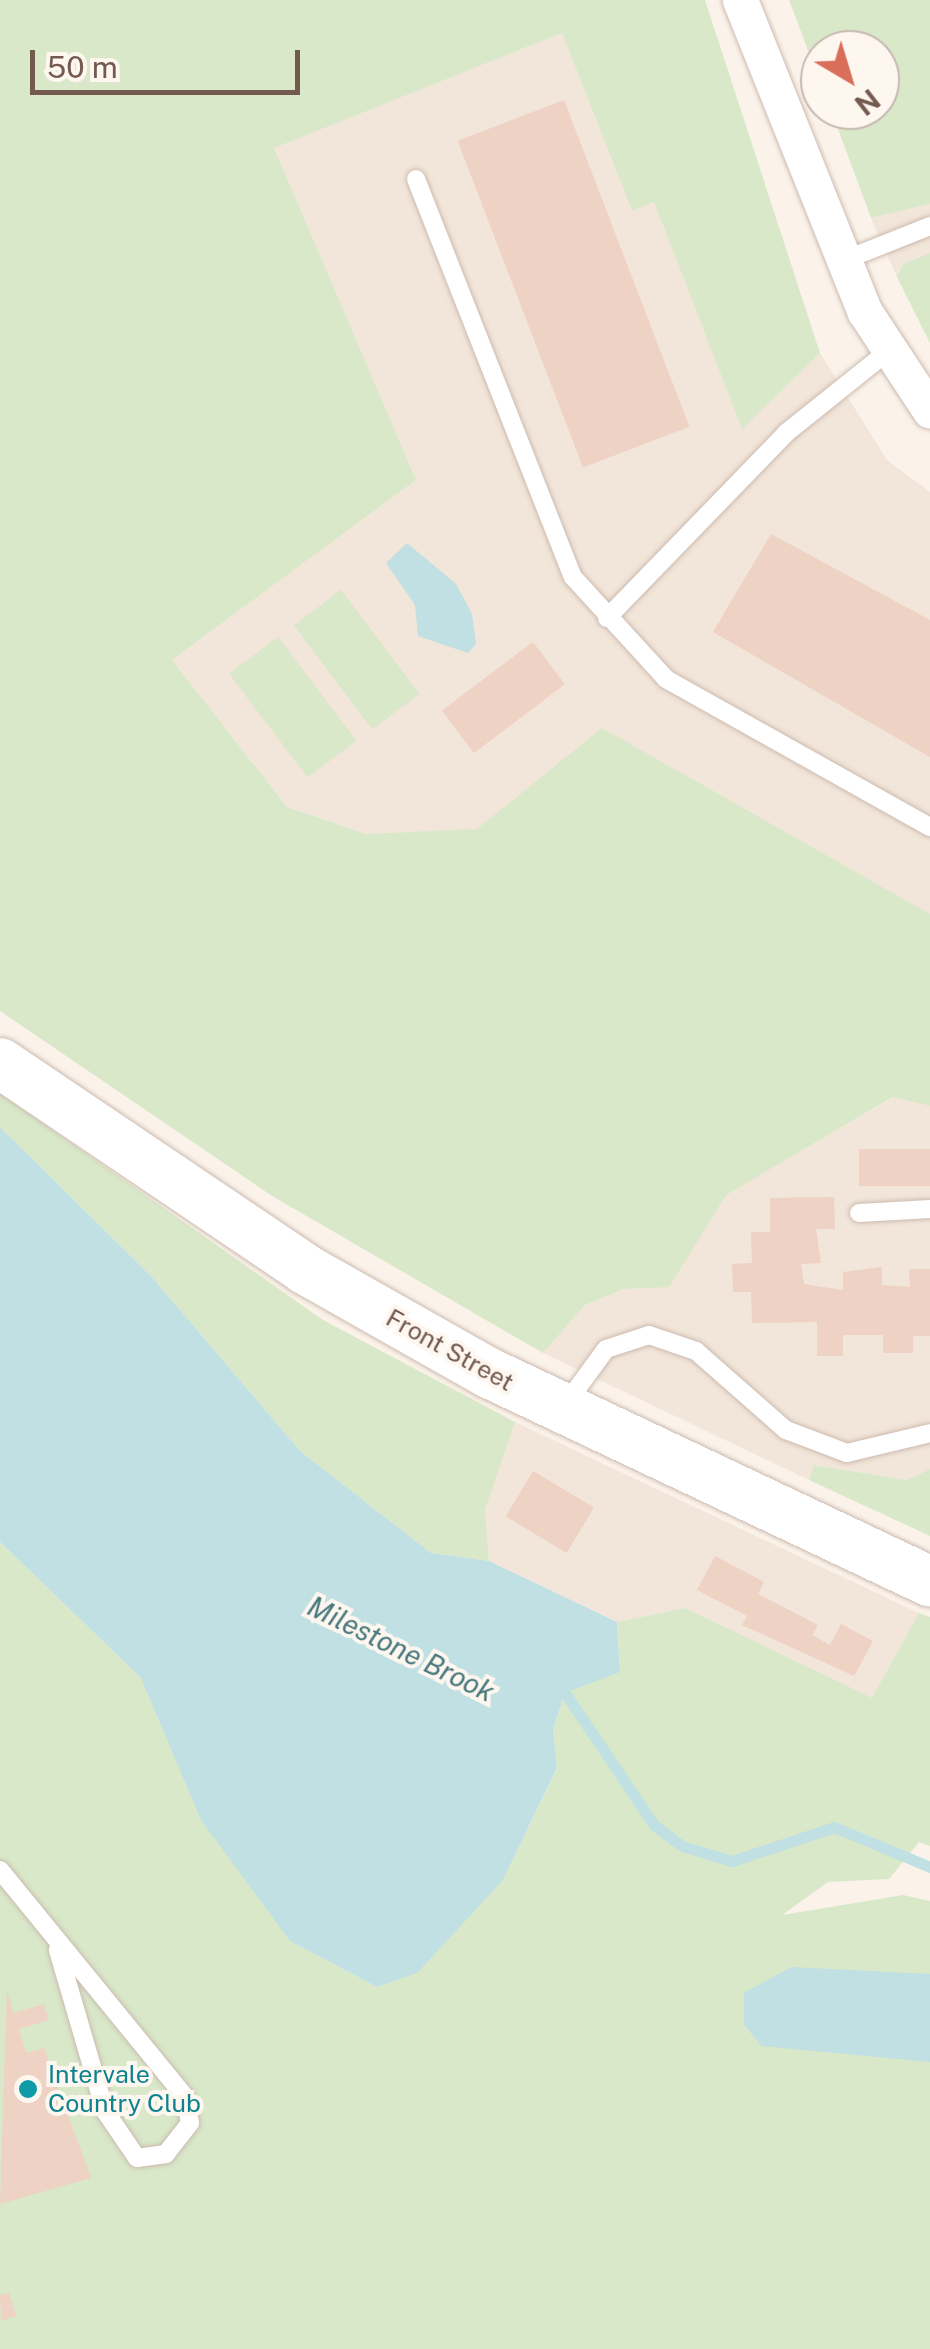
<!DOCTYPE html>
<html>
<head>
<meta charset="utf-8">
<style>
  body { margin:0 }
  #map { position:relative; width:930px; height:2349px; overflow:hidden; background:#fbf3ea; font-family:"Public Sans",sans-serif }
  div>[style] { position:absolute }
  .residential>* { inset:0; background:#f2e5d9 }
  .green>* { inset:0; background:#d8e8c9; transform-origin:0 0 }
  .water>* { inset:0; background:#c0e0e3 }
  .stream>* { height:11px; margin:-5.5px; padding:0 5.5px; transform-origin:5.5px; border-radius:5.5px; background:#c0e0e3 }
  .building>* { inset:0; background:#eed2c4; transform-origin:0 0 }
  .roads { filter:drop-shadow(0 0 2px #ccbbb0) drop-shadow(0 0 2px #ccbbb0) }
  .service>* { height:18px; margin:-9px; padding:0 9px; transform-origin:9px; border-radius:9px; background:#fff }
  .minor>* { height:35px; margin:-17.5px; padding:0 17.5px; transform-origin:17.5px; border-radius:17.5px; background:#fff }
  .secondary>* { height:50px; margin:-25px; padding:0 25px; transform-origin:25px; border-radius:25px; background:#fff }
  .dots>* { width:28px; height:28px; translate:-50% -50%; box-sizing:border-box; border:5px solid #fef7f0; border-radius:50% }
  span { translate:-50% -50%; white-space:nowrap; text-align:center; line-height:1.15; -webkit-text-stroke:8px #fef7f0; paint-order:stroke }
  .street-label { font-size:25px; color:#735a4f }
  .culture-label { font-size:25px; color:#0d838f }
  .left { translate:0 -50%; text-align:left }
  .water-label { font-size:28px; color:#47787e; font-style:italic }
  .north { position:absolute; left:800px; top:30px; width:100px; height:100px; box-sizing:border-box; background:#fef7f0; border:2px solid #c6b8b0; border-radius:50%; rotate:142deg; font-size:28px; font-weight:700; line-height:40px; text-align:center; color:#735a4f }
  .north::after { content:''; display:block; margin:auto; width:35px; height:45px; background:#d96e5b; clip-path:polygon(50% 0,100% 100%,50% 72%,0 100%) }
  .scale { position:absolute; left:30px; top:50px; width:270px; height:45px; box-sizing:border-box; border:5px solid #735a4f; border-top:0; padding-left:12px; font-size:30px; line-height:35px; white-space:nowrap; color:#735a4f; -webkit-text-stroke:8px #fef7f0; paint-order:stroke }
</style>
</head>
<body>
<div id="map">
  <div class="residential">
    <i style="clip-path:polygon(562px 33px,632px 211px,654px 202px,742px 428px,820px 353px,887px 460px,930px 492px,930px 914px,602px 729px,477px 830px,366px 834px,287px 807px,172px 660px,416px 480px,273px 148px)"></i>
    <i style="clip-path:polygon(930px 204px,930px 253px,903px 264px,897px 277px,871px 218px)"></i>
    <i style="clip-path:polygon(894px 1097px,930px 1106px,930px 1469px,907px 1480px,815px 1465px,809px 1480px,543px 1353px,585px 1305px,624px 1289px,669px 1286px,725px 1195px)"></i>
    <i style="clip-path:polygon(515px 1422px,919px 1613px,872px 1699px,685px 1608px,617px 1622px,489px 1561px,485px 1510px)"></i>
  </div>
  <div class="green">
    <i style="clip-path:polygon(0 0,705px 0,820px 353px,742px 429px,654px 202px,632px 211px,562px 33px,274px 148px,416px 480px,172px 660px,287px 807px,366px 834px,477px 829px,602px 728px,930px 914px,930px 1106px,893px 1097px,726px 1195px,669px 1287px,624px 1289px,585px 1305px,543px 1353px,272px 1196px,0 1011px)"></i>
    <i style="clip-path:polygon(789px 0,930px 0,930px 204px,871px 218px,831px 110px,880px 110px,880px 50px,820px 50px,820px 82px)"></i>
    <i style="clip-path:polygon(930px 253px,930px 343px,897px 277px,903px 264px)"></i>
    <i style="left:341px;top:590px;width:130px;height:59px;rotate:53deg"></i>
    <i style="left:278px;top:637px;width:130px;height:61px;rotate:53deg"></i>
    <i style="clip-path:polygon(0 1093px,323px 1320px,515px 1422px,485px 1510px,489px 1561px,431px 1553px,300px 1451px,152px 1277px,0 1127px)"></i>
    <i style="clip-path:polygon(814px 1465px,907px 1480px,930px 1469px,930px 1536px,809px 1480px)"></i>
    <i style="clip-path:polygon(0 1542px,141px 1678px,290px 1941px,377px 1987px,503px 1880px,557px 1769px,553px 1729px,565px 1693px,620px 1671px,617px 1622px,685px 1608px,872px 1698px,919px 1613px,930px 1617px,930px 1846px,919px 1842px,889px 1879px,828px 1882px,782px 1915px,903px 1895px,930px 1901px,930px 2349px,0 2349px)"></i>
  </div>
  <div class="water">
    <i style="clip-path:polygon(407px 543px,456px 584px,472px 614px,476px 644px,468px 653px,418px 636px,415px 605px,386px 563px)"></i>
    <i style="clip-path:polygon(0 1127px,152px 1277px,300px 1451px,431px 1553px,489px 1561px,617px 1622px,620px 1672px,565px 1693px,553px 1729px,557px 1768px,503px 1880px,417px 1973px,377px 1987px,290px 1941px,201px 1820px,141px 1678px,0 1542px)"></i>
    <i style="clip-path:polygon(791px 1967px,930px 1974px,930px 2062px,762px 2046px,744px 2025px,744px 1993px)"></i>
  </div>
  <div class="stream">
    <i style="left:550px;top:1694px;width:15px;rotate:-4deg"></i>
    <i style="left:565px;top:1693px;width:159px;rotate:56deg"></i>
    <i style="left:654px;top:1825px;width:35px;rotate:37deg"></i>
    <i style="left:682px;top:1846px;width:52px;rotate:16.7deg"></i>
    <i style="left:732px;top:1861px;width:108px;rotate:-18.4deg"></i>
    <i style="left:834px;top:1827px;width:104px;rotate:22.6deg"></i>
  </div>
  <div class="building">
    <i style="left:564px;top:100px;width:350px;height:114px;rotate:69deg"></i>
    <i style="clip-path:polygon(771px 534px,930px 620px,930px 757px,713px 632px)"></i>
    <i style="left:533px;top:642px;width:53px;height:114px;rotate:53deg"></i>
    <i style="left:930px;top:1149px;width:37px;height:71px;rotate:90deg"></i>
    <i style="clip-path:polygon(834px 1197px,835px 1229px,816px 1229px,821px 1263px,801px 1264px,804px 1284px,843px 1290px,843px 1272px,882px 1267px,882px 1285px,910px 1287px,909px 1269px,930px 1269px,930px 1336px,913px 1336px,913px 1353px,883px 1353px,883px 1335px,843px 1335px,843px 1356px,817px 1356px,817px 1322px,752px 1323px,751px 1292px,733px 1292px,732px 1264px,752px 1263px,751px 1232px,770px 1232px,770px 1198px)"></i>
    <i style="left:533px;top:1471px;width:71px;height:53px;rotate:31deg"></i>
    <i style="clip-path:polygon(715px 1556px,764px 1582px,758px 1594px,818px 1625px,812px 1635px,830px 1645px,841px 1624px,873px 1641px,854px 1676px,742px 1625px,747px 1616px,697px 1590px)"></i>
    <i style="clip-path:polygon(7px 1989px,13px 2013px,44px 2004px,49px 2020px,19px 2029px,26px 2053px,44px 2048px,91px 2178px,0 2204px)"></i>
    <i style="clip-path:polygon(9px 2293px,16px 2316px,1px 2321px,0 2295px)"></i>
  </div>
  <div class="roads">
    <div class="service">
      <i style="left:416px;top:179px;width:428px;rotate:68.5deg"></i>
      <i style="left:573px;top:577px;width:138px;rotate:47.6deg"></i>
      <i style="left:666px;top:679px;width:303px;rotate:29.3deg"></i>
      <i style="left:842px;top:261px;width:95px;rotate:-21.7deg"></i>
      <i style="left:607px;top:618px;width:257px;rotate:-45.9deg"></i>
      <i style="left:786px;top:433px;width:129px;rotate:-38.7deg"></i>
      <i style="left:859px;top:1213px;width:71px;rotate:-3.2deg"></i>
      <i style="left:565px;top:1405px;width:69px;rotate:-53.8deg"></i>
      <i style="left:606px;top:1349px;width:45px;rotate:-18deg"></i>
      <i style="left:649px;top:1335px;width:50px;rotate:18.8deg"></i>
      <i style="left:696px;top:1351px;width:120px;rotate:41.3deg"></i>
      <i style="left:786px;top:1430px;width:65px;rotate:20.7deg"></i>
      <i style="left:847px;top:1453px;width:85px;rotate:-13.5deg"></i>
      <i style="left:0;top:1870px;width:293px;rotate:50.8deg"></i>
      <i style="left:185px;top:2097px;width:26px;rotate:79deg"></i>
      <i style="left:190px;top:2123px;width:39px;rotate:128deg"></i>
      <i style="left:166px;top:2154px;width:29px;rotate:172deg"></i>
      <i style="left:137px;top:2158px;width:57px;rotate:-124.2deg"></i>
      <i style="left:105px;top:2111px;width:168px;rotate:-106.3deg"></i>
    </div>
    <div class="minor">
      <i style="left:740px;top:0;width:336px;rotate:68.2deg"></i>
      <i style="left:865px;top:312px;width:118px;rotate:56.7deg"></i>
    </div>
    <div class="secondary">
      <i style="left:0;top:1063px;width:368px;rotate:34deg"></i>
      <i style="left:305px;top:1269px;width:211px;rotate:29.5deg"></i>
      <i style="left:489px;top:1373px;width:488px;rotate:25.3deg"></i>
    </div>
  </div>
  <div class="dots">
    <i style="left:28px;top:2089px;background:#0f9aa8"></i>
  </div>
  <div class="street-label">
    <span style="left:450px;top:1350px;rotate:29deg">Front Street</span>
  </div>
  <div class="culture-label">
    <span class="left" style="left:48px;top:2089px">Intervale<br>Country Club</span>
  </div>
  <div class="water-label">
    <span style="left:401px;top:1649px;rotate:26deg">Milestone Brook</span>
  </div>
  <div class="north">N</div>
  <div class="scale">50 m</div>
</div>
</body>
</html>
